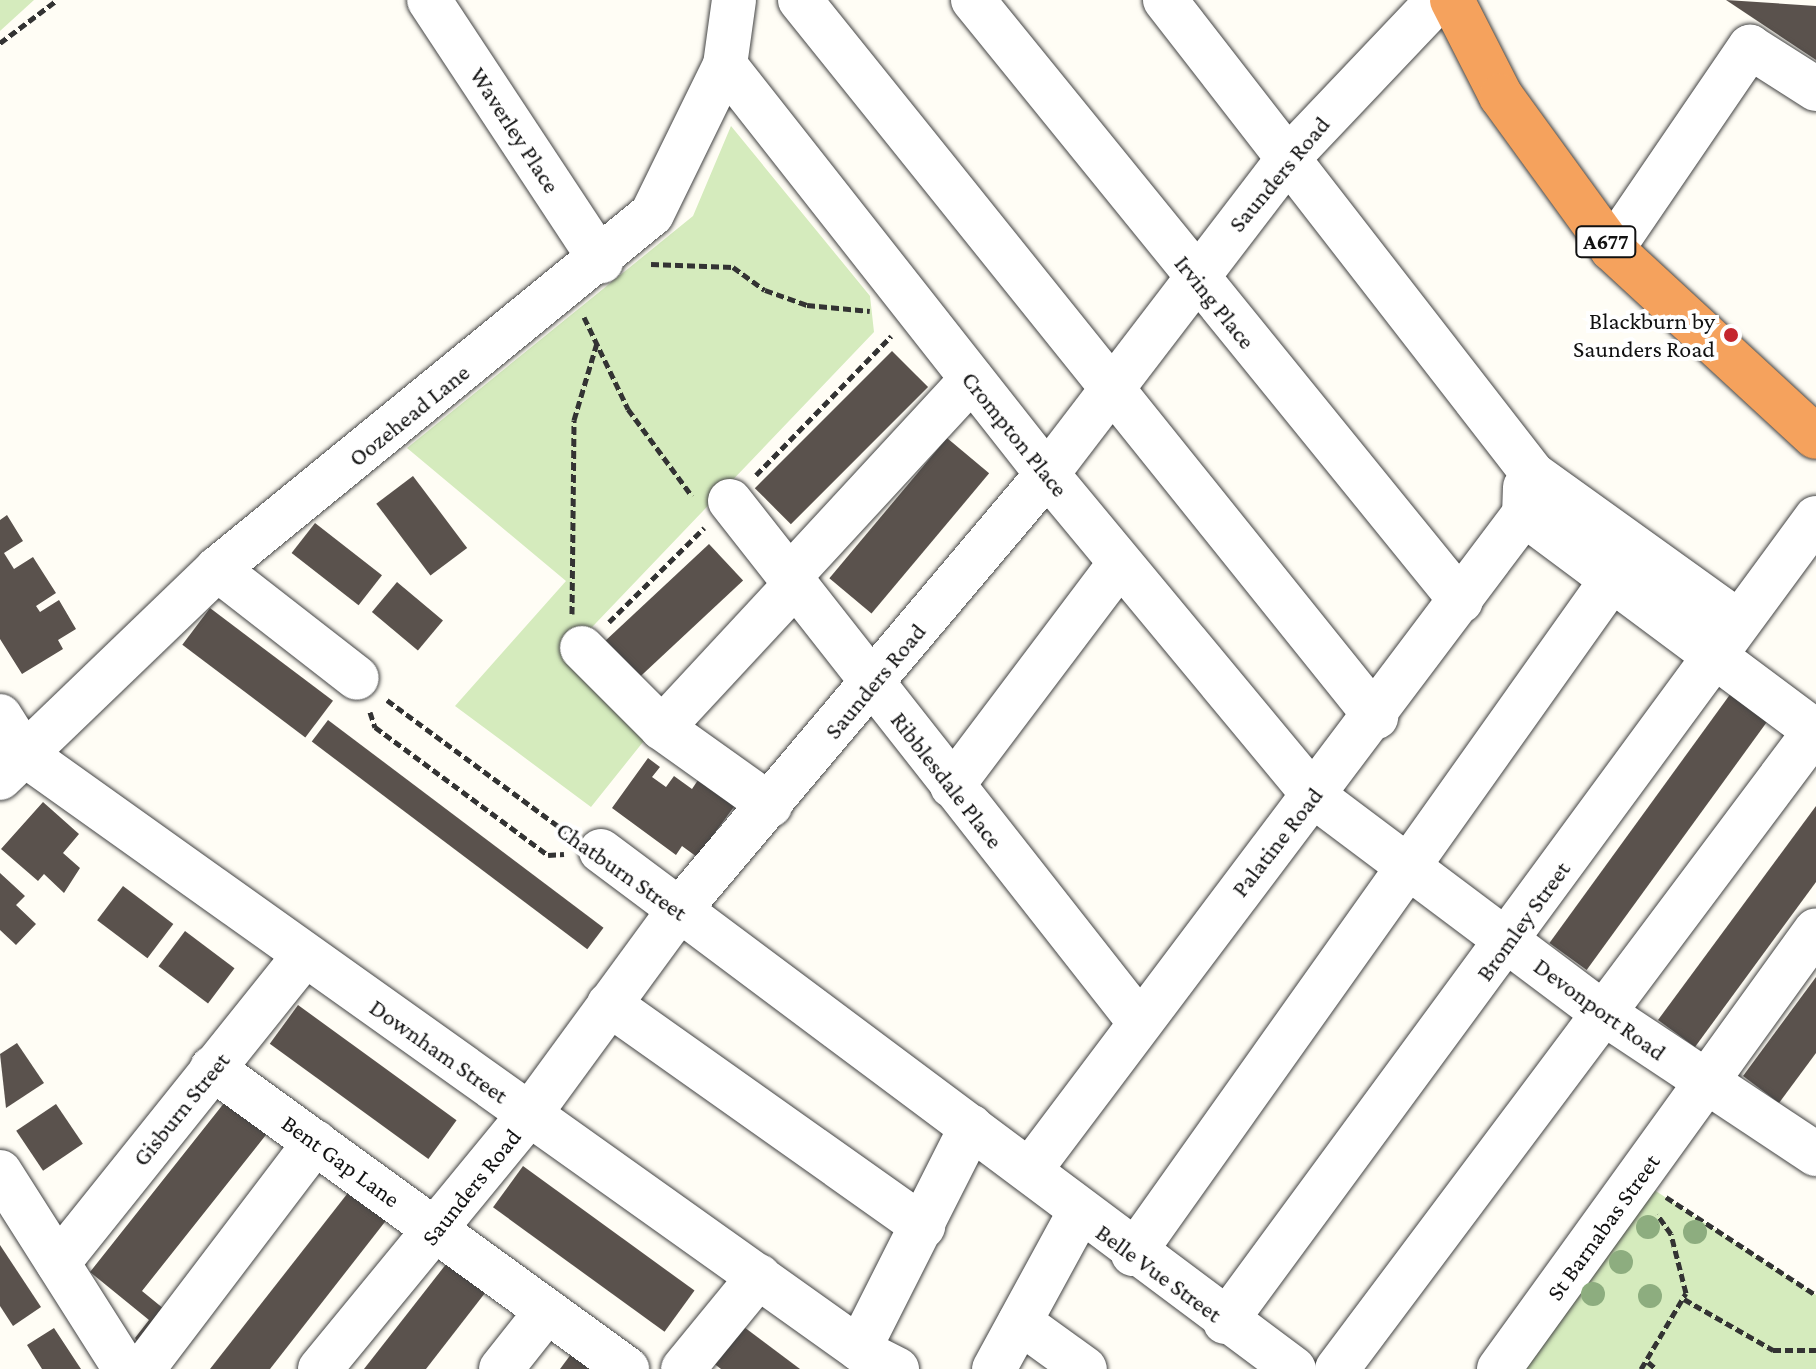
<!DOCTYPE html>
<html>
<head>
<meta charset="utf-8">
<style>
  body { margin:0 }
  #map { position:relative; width:1816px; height:1369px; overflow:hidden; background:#fffdf5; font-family:"Crimson Pro",serif }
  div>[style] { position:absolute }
  .green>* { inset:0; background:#d5ebbd }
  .building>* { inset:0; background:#5a524d; transform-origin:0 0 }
  .path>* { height:5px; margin-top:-2.5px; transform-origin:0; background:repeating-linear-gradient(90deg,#333 0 8px,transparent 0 12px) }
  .roads { filter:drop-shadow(0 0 2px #444) drop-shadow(0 0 2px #444) }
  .minor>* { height:44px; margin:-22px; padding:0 22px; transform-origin:22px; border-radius:22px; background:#fff }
  .highway>* { height:44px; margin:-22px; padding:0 22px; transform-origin:22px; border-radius:22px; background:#f5a25d }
  .trees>* { width:24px; height:24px; margin:-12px; border-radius:50%; background:#8dad7f }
  .dots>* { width:22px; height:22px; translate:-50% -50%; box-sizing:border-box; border:4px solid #fff; border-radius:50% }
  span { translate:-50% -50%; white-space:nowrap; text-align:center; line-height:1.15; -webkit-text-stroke:8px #fff; paint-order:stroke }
  .shield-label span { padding:2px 6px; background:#fff; border:2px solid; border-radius:6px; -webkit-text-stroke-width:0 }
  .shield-label { font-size:22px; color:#111; font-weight:700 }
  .street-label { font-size:24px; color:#111 }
  .poi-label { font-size:24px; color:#111 }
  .right { translate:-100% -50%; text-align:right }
</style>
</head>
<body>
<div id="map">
  <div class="green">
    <i style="clip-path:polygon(0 0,34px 0,0 31px)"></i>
    <i style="clip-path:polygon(731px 126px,870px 296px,874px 332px,574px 646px,651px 732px,591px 807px,455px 706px,566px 581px,407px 448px,693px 216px)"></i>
    <i style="clip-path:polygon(1645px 1184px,1816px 1295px,1816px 1369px,1516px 1369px)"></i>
  </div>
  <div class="building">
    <i style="clip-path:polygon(1726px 0,1816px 6px,1816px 60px)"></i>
    <i style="left:892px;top:351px;width:51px;height:194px;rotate:45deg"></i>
    <i style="left:947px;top:438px;width:55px;height:183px;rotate:40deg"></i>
    <i style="left:413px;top:476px;width:90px;height:46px;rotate:53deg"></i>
    <i style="clip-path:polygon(7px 515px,23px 541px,4px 553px,14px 569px,33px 557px,56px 593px,36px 606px,40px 612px,59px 600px,76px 629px,58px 640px,63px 649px,22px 674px,0 639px,0 520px)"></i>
    <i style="left:315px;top:523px;width:85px;height:38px;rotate:38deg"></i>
    <i style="left:709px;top:544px;width:50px;height:156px;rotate:47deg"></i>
    <i style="left:397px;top:582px;width:60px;height:39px;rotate:40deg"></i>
    <i style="left:210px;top:608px;width:154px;height:46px;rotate:37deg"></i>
    <i style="left:1734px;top:689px;width:46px;height:314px;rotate:36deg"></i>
    <i style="left:328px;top:720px;width:345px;height:27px;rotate:37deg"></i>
    <i style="clip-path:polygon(648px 758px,660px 767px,652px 777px,666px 787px,674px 776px,692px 789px,702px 774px,739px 800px,697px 857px,682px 846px,676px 855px,612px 808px)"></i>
    <i style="clip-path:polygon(43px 802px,79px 834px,63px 853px,80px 868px,64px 893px,44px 874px,38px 881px,1px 849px)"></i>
    <i style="clip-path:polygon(1816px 806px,1816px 882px,1695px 1047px,1658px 1020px)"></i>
    <i style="clip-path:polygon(0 873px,25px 896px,16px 905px,36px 924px,16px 945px,0 930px)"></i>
    <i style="left:123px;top:886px;width:63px;height:43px;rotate:37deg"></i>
    <i style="left:185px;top:931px;width:62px;height:44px;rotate:37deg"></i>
    <i style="clip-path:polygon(1816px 977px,1816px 1053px,1779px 1103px,1743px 1076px)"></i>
    <i style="left:298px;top:1005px;width:196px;height:48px;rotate:36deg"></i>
    <i style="clip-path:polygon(17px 1043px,44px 1083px,6px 1108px,0 1054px)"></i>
    <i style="clip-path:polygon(232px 1093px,273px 1126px,142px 1291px,175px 1318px,146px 1356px,135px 1338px,149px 1320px,90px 1272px)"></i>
    <i style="left:56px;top:1104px;width:48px;height:48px;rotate:56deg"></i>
    <i style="left:523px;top:1166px;width:212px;height:51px;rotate:36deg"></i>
    <i style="clip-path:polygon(358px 1180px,395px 1209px,270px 1369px,210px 1369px)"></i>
    <i style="clip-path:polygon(0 1245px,41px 1307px,13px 1326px,0 1306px)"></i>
    <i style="clip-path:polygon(454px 1254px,492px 1284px,426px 1369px,364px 1369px)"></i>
    <i style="clip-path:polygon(740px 1324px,800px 1369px,721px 1369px,712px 1362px)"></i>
    <i style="clip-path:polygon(54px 1328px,77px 1363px,81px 1369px,42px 1369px,27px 1345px)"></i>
    <i style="clip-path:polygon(580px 1342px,615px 1369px,560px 1369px)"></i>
  </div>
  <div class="path">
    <i style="left:0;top:43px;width:71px;rotate:-37deg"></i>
    <i style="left:651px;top:264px;width:82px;rotate:2.1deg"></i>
    <i style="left:733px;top:267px;width:39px;rotate:36deg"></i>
    <i style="left:765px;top:290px;width:45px;rotate:19.7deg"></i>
    <i style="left:807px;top:305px;width:63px;rotate:5.4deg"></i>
    <i style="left:584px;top:317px;width:102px;rotate:64.4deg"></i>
    <i style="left:628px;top:409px;width:108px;rotate:53.7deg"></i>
    <i style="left:756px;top:475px;width:194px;rotate:-45.8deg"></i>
    <i style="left:572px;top:614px;width:194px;rotate:-89.4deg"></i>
    <i style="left:574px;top:420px;width:80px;rotate:-73.4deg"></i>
    <i style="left:609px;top:622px;width:134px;rotate:-44.7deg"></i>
    <i style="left:387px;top:700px;width:226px;rotate:36.4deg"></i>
    <i style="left:370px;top:712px;width:16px;rotate:72deg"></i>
    <i style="left:375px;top:727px;width:215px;rotate:36.5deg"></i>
    <i style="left:548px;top:855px;width:16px;rotate:-4deg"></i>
    <i style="left:1666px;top:1197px;width:179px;rotate:33.2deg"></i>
    <i style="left:1684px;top:1299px;width:103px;rotate:29.8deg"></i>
    <i style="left:1773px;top:1350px;width:43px"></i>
    <i style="left:1648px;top:1362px;width:11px;rotate:41deg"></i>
    <i style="left:1641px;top:1369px;width:88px;rotate:-59.4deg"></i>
    <i style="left:1686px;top:1293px;width:61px;rotate:-104.3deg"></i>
    <i style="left:1671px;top:1234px;width:24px;rotate:-125deg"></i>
  </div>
  <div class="roads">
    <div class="minor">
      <i style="left:429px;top:0;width:313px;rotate:56.6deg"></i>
      <i style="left:800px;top:0;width:920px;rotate:51.22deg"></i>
      <i style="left:973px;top:0;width:774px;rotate:50.92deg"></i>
      <i style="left:1165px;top:0;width:600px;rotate:52.18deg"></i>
      <i style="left:1533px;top:474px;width:250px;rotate:35.7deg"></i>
      <i style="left:725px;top:65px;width:521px;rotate:51.79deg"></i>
      <i style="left:1047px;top:474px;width:418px;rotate:50.3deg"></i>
      <i style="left:1314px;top:796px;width:360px;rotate:36.9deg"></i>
      <i style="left:1602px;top:1012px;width:257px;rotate:33.6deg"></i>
      <i style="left:1612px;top:249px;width:245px;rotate:-55.7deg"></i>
      <i style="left:1750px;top:47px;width:78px;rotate:32.5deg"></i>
      <i style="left:1525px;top:487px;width:27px;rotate:92deg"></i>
      <i style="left:1524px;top:514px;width:364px;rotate:36.7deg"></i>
      <i style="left:730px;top:501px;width:659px;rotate:51.84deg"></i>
      <i style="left:217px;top:569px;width:177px;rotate:37.9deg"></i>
      <i style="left:790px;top:576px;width:268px;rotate:-47.3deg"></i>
      <i style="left:582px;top:648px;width:113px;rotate:45deg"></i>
      <i style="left:662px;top:728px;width:133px;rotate:35.5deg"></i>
      <i style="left:0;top:716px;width:45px;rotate:57.7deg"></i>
      <i style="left:24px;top:754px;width:1033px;rotate:35.46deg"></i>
      <i style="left:865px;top:1353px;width:36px;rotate:27deg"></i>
      <i style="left:662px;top:728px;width:197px;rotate:-47.1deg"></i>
      <i style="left:0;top:778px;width:301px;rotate:-43.9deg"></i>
      <i style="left:217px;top:569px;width:561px;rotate:-39.22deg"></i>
      <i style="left:652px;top:214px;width:166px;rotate:-63.9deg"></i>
      <i style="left:725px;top:65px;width:66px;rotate:-82.1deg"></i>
      <i style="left:952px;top:786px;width:279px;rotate:-53deg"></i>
      <i style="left:601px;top:851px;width:865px;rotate:36.78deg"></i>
      <i style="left:609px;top:1004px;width:385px;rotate:35.3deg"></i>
      <i style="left:212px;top:1068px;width:513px;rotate:35.95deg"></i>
      <i style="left:1030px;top:1170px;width:821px;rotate:-53.02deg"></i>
      <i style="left:0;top:1172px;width:233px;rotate:57.6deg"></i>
      <i style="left:1133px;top:1254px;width:825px;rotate:-54.62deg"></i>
      <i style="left:58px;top:1263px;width:393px;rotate:-51.3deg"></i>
      <i style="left:1020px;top:1322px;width:80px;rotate:35.9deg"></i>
      <i style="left:1225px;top:1322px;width:998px;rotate:-53.68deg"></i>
      <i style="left:859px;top:1349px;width:249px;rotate:-63.2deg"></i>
      <i style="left:143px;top:1369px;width:285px;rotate:-52.8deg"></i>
      <i style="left:320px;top:1369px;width:329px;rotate:-50.6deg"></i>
      <i style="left:529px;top:1115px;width:254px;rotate:-53.8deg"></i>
      <i style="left:679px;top:910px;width:571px;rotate:-49.83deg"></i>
      <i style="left:1047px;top:474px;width:399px;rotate:-52.6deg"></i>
      <i style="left:1289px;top:157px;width:216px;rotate:-46.5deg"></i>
      <i style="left:501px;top:1369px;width:74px;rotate:-51.6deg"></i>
      <i style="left:683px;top:1369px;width:120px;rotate:-50.7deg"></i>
      <i style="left:994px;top:1369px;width:178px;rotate:-61.4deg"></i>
      <i style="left:1337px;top:1369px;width:797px;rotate:-53.16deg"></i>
      <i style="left:1499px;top:1369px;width:541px;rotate:-54.17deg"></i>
    </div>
    <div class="highway">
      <i style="left:1452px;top:0;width:108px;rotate:63deg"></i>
      <i style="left:1501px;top:96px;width:189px;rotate:54deg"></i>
      <i style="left:1612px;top:249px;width:277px;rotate:42.7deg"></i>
    </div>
  </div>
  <div class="trees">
    <i style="left:1648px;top:1227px"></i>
    <i style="left:1695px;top:1232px"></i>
    <i style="left:1621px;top:1262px"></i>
    <i style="left:1593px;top:1294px"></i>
    <i style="left:1650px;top:1296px"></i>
  </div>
  <div class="dots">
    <i style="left:1731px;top:335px;background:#c4262e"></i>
  </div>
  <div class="shield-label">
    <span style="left:1606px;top:242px">A677</span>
  </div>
  <div class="street-label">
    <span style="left:515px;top:130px;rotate:57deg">Waverley Place</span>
    <span style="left:1279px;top:174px;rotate:-50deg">Saunders Road</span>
    <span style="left:1215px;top:302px;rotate:51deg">Irving Place</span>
    <span style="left:409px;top:415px;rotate:-39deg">Oozehead Lane</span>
    <span style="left:1015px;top:434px;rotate:51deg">Crompton Place</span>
    <span style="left:875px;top:681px;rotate:-50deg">Saunders Road</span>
    <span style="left:947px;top:780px;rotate:52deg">Ribblesdale Place</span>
    <span style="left:1277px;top:842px;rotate:-52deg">Palatine Road</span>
    <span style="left:622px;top:871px;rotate:35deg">Chatburn Street</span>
    <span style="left:1523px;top:921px;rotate:-54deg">Bromley Street</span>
    <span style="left:1600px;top:1009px;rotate:36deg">Devonport Road</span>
    <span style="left:439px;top:1051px;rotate:35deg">Downham Street</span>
    <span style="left:181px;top:1109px;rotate:-51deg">Gisburn Street</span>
    <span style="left:341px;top:1161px;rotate:36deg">Bent Gap Lane</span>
    <span style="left:471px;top:1187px;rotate:-51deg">Saunders Road</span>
    <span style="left:1603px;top:1227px;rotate:-54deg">St Barnabas Street</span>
    <span style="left:1159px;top:1273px;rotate:36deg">Belle Vue Street</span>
  </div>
  <div class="poi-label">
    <span class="right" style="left:1715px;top:335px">Blackburn by<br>Saunders Road</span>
  </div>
</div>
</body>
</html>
